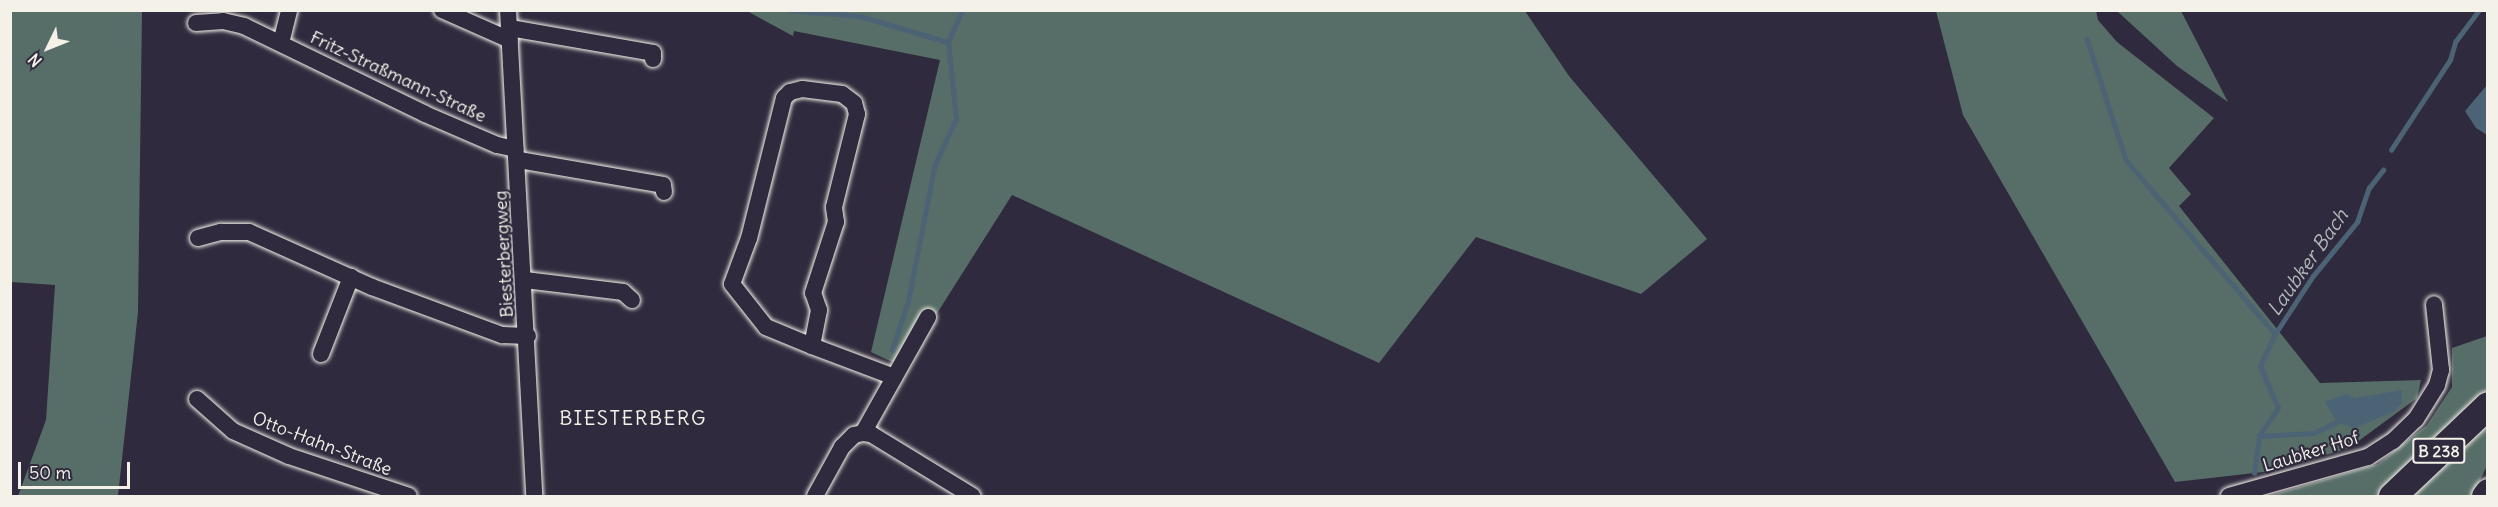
<!DOCTYPE html>
<html>
<head>
<meta charset="utf-8">
<style>
  body { margin:0 }
  #map { position:relative; width:2498px; height:507px; overflow:hidden; background:#2f2a3d; font-family:Delius,sans-serif }
  div>[style] { position:absolute }
  .green>* { inset:0; background:#576d67 }
  .water>* { inset:0; background:#4c6376 }
  .stream>* { height:4.5px; margin:-2.25px; padding:0 2.25px; transform-origin:2.25px; border-radius:2.25px; background:#4c6376 }
  .roads { filter:drop-shadow(0 0 2px #f4f1e8) drop-shadow(0 0 2px #f4f1e8) }
  .street>* { height:16px; margin:-8px; padding:0 8px; transform-origin:8px; border-radius:8px; background:#2f2a3d }
  .primary>* { height:27px; margin:-13.5px; padding:0 13.5px; transform-origin:13.5px; border-radius:13.5px; background:#2f2a3d }
  span { translate:-50% -50%; white-space:nowrap; text-align:center; line-height:1.15; -webkit-text-stroke:4.5px #2f2a3d; paint-order:stroke }
  .shield-label span { padding:2px 4px; background:#2f2a3d; border:2px solid; border-radius:4px; -webkit-text-stroke-width:0 }
  .shield-label { font-size:16px; color:#f4f1e8; font-weight:700 }
  .street-label { font-size:18px; color:#f4f1e8 }
  .water-label { font-size:20px; color:#b1b8ba; font-style:italic }
  .neighbourhood-label { font-size:20px; color:#f4f1e8; letter-spacing:1.5px }
  .frame { position:absolute; inset:0; border:12px solid #f4f1e8; pointer-events:none }
  .north { position:absolute; left:18px; top:18px; width:60px; height:60px; -webkit-text-stroke:4px #2f2a3d; paint-order:stroke; rotate:227deg; font-size:16px; font-weight:700; line-height:24px; text-align:center; color:#f4f1e8 }
  .north::after { content:''; display:block; margin:auto; width:21px; height:27px; background:#f4f1e8; clip-path:polygon(50% 0,100% 100%,50% 72%,0 100%) }
  .scale { position:absolute; left:18px; top:462px; width:112px; height:27px; box-sizing:border-box; border:3px solid #f4f1e8; border-top:0; padding-left:8px; font-size:18px; line-height:21px; white-space:nowrap; color:#f4f1e8; -webkit-text-stroke:4px #2f2a3d; paint-order:stroke }
</style>
</head>
<body>
<div id="map">
  <div class="green">
    <i style="clip-path:polygon(10px 11px,142px 11px,138px 312px,118px 496px,18px 496px,46px 420px,55px 285px,11px 282px)"></i>
    <i style="clip-path:polygon(747px 11px,1525px 11px,1569px 76px,1707px 239px,1641px 294px,1476px 237px,1379px 363px,1012px 195px,903px 367px,871px 352px,940px 60px,794px 31px,793px 36px)"></i>
    <i style="clip-path:polygon(1936px 11px,2096px 11px,2098px 20px,2117px 42px,2214px 118px,2169px 168px,2191px 194px,2179px 206px,2320px 383px,2421px 380px,2417px 398px,2349px 448px,2272px 471px,2175px 482px,1963px 115px)"></i>
    <i style="clip-path:polygon(2117px 11px,2181px 11px,2228px 102px,2177px 66px)"></i>
    <i style="clip-path:polygon(2487px 336px,2487px 393px,2380px 496px,2268px 496px,2378px 464px,2427px 425px,2452px 387px,2452px 348px)"></i>
    <i style="clip-path:polygon(2487px 417px,2487px 466px,2472px 496px,2403px 496px)"></i>
  </div>
  <div class="water">
    <i style="clip-path:polygon(2487px 85px,2487px 135px,2476px 128px,2465px 111px)"></i>
    <i style="clip-path:polygon(2402px 390px,2402px 403px,2393px 412px,2354px 428px,2337px 422px,2325px 402px,2347px 394px,2355px 398px)"></i>
  </div>
  <div class="stream">
    <i style="left:789px;top:10px;width:71px;rotate:4.8deg"></i>
    <i style="left:860px;top:16px;width:92px;rotate:16.5deg"></i>
    <i style="left:2087px;top:39px;width:127px;rotate:72.1deg"></i>
    <i style="left:2126px;top:160px;width:229px;rotate:49.4deg"></i>
    <i style="left:2391px;top:150px;width:108px;rotate:-56.8deg"></i>
    <i style="left:2450px;top:60px;width:19px;rotate:-74deg"></i>
    <i style="left:2455px;top:42px;width:40px;rotate:-53deg"></i>
    <i style="left:892px;top:350px;width:52px;rotate:-71.9deg"></i>
    <i style="left:908px;top:301px;width:140px;rotate:-78.9deg"></i>
    <i style="left:935px;top:164px;width:50px;rotate:-65deg"></i>
    <i style="left:956px;top:119px;width:77px;rotate:-95.9deg"></i>
    <i style="left:948px;top:42px;width:35px;rotate:-66deg"></i>
    <i style="left:2259px;top:436px;width:55px;rotate:-3.1deg"></i>
    <i style="left:2314px;top:433px;width:25px;rotate:-26deg"></i>
    <i style="left:2254px;top:473px;width:37px;rotate:-82deg"></i>
    <i style="left:2259px;top:436px;width:34px;rotate:-56deg"></i>
    <i style="left:2278px;top:408px;width:46px;rotate:-113.2deg"></i>
    <i style="left:2260px;top:366px;width:35px;rotate:-65deg"></i>
    <i style="left:2275px;top:334px;width:69px;rotate:-56.8deg"></i>
    <i style="left:2313px;top:276px;width:70px;rotate:-50.8deg"></i>
    <i style="left:2357px;top:222px;width:36px;rotate:-71deg"></i>
    <i style="left:2369px;top:188px;width:23px;rotate:-52deg"></i>
  </div>
  <div class="roads">
    <div class="street">
      <i style="left:442px;top:10px;width:74px;rotate:23.8deg"></i>
      <i style="left:508px;top:10px;width:487px;rotate:86.9deg"></i>
      <i style="left:196px;top:23px;width:27px;rotate:-4deg"></i>
      <i style="left:223px;top:21px;width:22px;rotate:13deg"></i>
      <i style="left:244px;top:26px;width:201px;rotate:25.9deg"></i>
      <i style="left:425px;top:114px;width:78px;rotate:23.3deg"></i>
      <i style="left:497px;top:145px;width:19px;rotate:12deg"></i>
      <i style="left:510px;top:28px;width:145px;rotate:9.9deg"></i>
      <i style="left:653px;top:53px;width:6px;rotate:90deg"></i>
      <i style="left:281px;top:43px;width:34px;rotate:-76deg"></i>
      <i style="left:519px;top:160px;width:146px;rotate:9.8deg"></i>
      <i style="left:663px;top:185px;width:7px;rotate:82deg"></i>
      <i style="left:198px;top:238px;width:24px;rotate:-15deg"></i>
      <i style="left:221px;top:232px;width:28px"></i>
      <i style="left:249px;top:232px;width:135px;rotate:24.1deg"></i>
      <i style="left:372px;top:287px;width:139px;rotate:20.3deg"></i>
      <i style="left:502px;top:335px;width:26px;rotate:2deg"></i>
      <i style="left:525px;top:280px;width:99px;rotate:7deg"></i>
      <i style="left:623px;top:292px;width:12px;rotate:42deg"></i>
      <i style="left:812px;top:346px;width:37px;rotate:-79deg"></i>
      <i style="left:819px;top:310px;width:18px;rotate:-109deg"></i>
      <i style="left:813px;top:293px;width:75px;rotate:-72.1deg"></i>
      <i style="left:836px;top:222px;width:15px;rotate:-98deg"></i>
      <i style="left:834px;top:207px;width:96px;rotate:-76.1deg"></i>
      <i style="left:857px;top:114px;width:11px;rotate:-105deg"></i>
      <i style="left:854px;top:103px;width:15px;rotate:-143deg"></i>
      <i style="left:842px;top:94px;width:40px;rotate:-172.9deg"></i>
      <i style="left:802px;top:89px;width:12px;rotate:166deg"></i>
      <i style="left:790px;top:92px;width:8px;rotate:135deg"></i>
      <i style="left:784px;top:98px;width:144px;rotate:104deg"></i>
      <i style="left:749px;top:238px;width:49px;rotate:110.3deg"></i>
      <i style="left:732px;top:284px;width:55px;rotate:51.7deg"></i>
      <i style="left:766px;top:327px;width:50px;rotate:22.4deg"></i>
      <i style="left:812px;top:346px;width:88px;rotate:20.7deg"></i>
      <i style="left:321px;top:354px;width:83px;rotate:-68.7deg"></i>
      <i style="left:197px;top:399px;width:48px;rotate:41.6deg"></i>
      <i style="left:233px;top:431px;width:61px;rotate:24.1deg"></i>
      <i style="left:289px;top:456px;width:126px;rotate:18.4deg"></i>
      <i style="left:863px;top:433px;width:8px;rotate:7deg"></i>
      <i style="left:871px;top:434px;width:119px;rotate:31.5deg"></i>
      <i style="left:815px;top:496px;width:56px;rotate:-61.1deg"></i>
      <i style="left:842px;top:447px;width:17px;rotate:-45deg"></i>
      <i style="left:854px;top:435px;width:9px;rotate:-13deg"></i>
      <i style="left:863px;top:433px;width:133px;rotate:-60.7deg"></i>
      <i style="left:2229px;top:496px;width:144px;rotate:-15.7deg"></i>
      <i style="left:2368px;top:457px;width:30px;rotate:-33deg"></i>
      <i style="left:2393px;top:441px;width:32px;rotate:-44deg"></i>
      <i style="left:2416px;top:419px;width:40px;rotate:-58deg"></i>
      <i style="left:2437px;top:385px;width:16px;rotate:-75deg"></i>
      <i style="left:2441px;top:370px;width:66px;rotate:-96.1deg"></i>
    </div>
    <div class="primary">
      <i style="left:2392px;top:496px;width:132px;rotate:-43.5deg"></i>
      <i style="left:2485px;top:496px;width:5px;rotate:-53deg"></i>
    </div>
  </div>
  <div class="shield-label">
    <span style="left:2439px;top:451px">B 238</span>
  </div>
  <div class="street-label">
    <span style="left:398px;top:77px;rotate:25deg">Fritz-Straßmann-Straße</span>
    <span style="left:504px;top:254px;rotate:-93deg">Biesterbergweg</span>
    <span style="left:322px;top:444px;rotate:21deg">Otto-Hahn-Straße</span>
    <span style="left:2311px;top:452px;rotate:-17deg">Laubker Hof</span>
  </div>
  <div class="water-label">
    <span style="left:2307px;top:262px;rotate:-55deg">Laubker Bach</span>
  </div>
  <div class="neighbourhood-label">
    <span style="left:633px;top:417px">BIESTERBERG</span>
  </div>
  <div class="frame"></div>
  <div class="north">N</div>
  <div class="scale">50 m</div>
</div>
</body>
</html>
